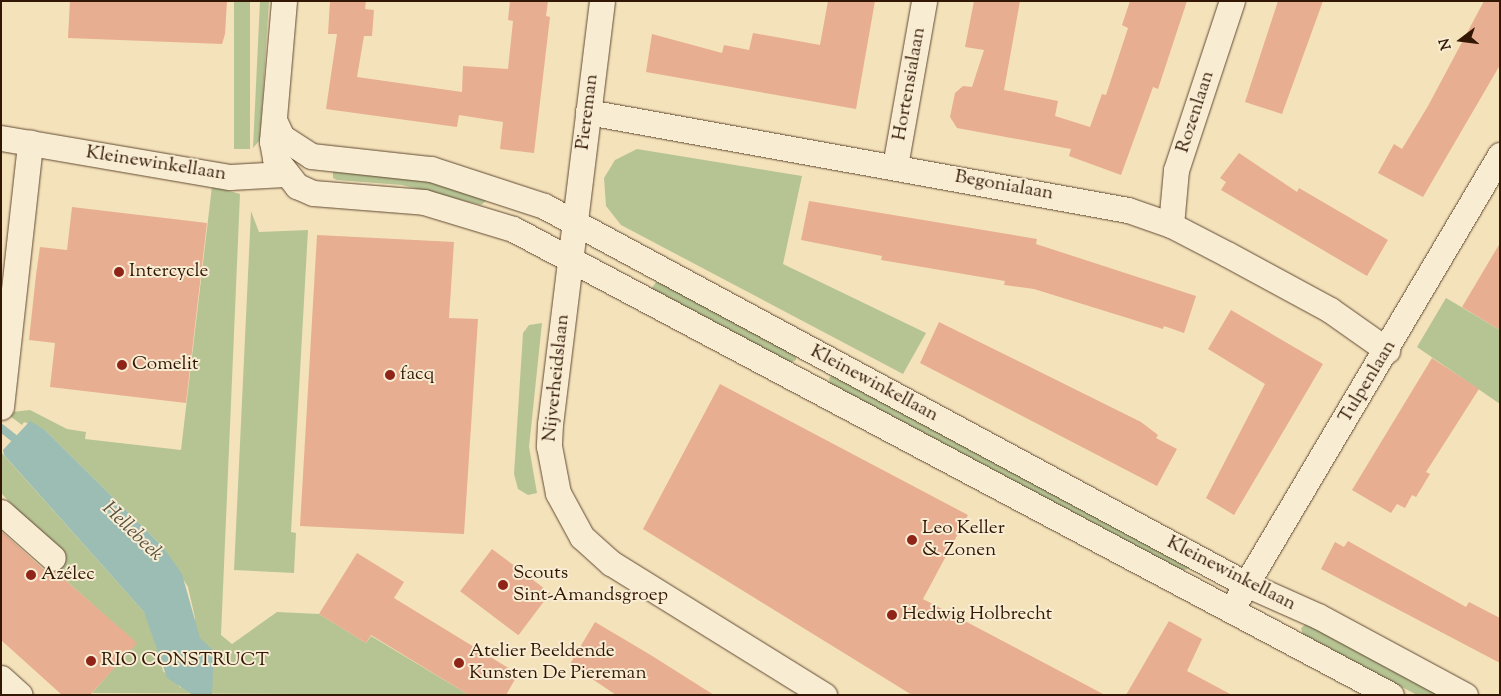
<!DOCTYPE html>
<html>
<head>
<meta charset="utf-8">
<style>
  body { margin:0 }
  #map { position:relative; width:1501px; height:696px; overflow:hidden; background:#f4e2bb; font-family:"Sorts Mill Goudy",serif }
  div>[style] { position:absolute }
  .green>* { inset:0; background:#b6c494; transform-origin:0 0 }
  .water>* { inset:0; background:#9cbdb3 }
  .stream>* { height:8px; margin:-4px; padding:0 4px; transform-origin:4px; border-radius:4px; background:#9cbdb3 }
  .building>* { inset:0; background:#e8ae91; transform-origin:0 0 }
  .roads { filter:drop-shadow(0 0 1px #624a32) drop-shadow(0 0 1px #624a32) }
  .minor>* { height:25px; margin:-12.5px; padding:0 12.5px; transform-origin:12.5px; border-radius:12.5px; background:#f8ecd3 }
  .dots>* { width:14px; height:14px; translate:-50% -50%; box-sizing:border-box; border:2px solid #f8ecd3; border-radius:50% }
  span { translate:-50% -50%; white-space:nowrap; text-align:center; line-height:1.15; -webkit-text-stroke:4px #f8ecd3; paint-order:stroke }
  .street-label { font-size:19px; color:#311704 }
  .poi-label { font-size:19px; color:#311704 }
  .left { translate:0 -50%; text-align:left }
  .water-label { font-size:20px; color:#565141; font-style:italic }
  .frame { position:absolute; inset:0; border:2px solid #311704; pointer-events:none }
  .north { position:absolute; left:1436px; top:15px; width:50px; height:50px; -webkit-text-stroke:4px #f8ecd3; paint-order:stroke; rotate:255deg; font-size:14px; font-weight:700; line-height:20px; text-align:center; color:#311704 }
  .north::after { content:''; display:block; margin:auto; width:18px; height:22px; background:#311704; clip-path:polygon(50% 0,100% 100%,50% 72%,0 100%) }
</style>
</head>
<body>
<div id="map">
  <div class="green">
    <i style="left:234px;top:1px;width:16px;height:148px"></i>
    <i style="clip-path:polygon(260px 1px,269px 1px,260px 140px,253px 148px)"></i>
    <i style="clip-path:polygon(637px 149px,802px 176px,783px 264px,926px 333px,903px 374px,621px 225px,606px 206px,604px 178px,615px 160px)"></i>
    <i style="clip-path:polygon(333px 170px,429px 179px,487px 200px,481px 205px,402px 185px,337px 180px,333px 178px)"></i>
    <i style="clip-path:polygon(212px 186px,240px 194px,221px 635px,232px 644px,277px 612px,319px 614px,366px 643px,371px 636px,469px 695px,92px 693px,136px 643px,54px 570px,36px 529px,1px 493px,1px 452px,144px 612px,153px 629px,163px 671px,181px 688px,195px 618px,188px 587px,164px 548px,45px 430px,24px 422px,22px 425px,10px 416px,12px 412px,30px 410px,67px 429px,86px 432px,85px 439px,181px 450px)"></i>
    <i style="clip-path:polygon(251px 211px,259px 232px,308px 230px,291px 532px,296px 533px,294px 573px,234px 570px)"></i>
    <i style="clip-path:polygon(657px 281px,796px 354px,796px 360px,790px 363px,651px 289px)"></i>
    <i style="clip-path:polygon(1446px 298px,1500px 330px,1500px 404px,1417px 347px)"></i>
    <i style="clip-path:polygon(542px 323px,529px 447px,537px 493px,528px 495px,518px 489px,514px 474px,523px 333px,529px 325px)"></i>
    <i style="clip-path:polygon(833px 375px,1190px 566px,1190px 568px,1182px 571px,830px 385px,829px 378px)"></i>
    <i style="clip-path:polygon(1306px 624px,1442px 695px,1417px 695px,1303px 635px,1301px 628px)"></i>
  </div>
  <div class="water">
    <i style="clip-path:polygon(30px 421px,45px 430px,164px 548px,182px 574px,200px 638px,214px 651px,212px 695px,193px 695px,167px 678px,144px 612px,4px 455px,3px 450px)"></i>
  </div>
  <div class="stream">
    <i style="left:1px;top:428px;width:23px;rotate:38deg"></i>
  </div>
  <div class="building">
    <i style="clip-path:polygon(70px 1px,227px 1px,225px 34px,222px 44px,68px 38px)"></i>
    <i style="clip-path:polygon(330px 1px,366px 1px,365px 9px,374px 10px,372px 36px,364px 36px,357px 77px,462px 92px,463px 66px,508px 69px,513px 21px,508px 20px,510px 1px,548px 1px,546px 16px,550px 17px,534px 153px,500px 149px,503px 122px,459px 115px,457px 127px,326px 109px,337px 34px,328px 34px)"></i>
    <i style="clip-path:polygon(828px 1px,875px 1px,856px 109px,646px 72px,652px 34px,722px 53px,724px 45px,749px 50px,753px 33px,820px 45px)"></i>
    <i style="clip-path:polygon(974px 1px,1020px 1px,1004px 90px,1058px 101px,1055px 116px,1090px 127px,1102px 94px,1106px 95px,1128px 28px,1122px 25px,1130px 1px,1187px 1px,1158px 89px,1153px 87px,1121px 175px,1069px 156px,1071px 149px,957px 128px,950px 117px,955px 93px,963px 86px,972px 87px,984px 50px,965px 47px)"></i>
    <i style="clip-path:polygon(1278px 1px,1323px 1px,1282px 114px,1245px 102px)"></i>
    <i style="clip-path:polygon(1484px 1px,1500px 1px,1500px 65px,1423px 197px,1378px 173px,1394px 144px,1402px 149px,1428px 106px)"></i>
    <i style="clip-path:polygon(1239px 153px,1297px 192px,1299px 188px,1388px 240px,1367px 276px,1221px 190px,1226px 182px,1220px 178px)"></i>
    <i style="clip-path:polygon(809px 201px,1037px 239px,1036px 244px,1196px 296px,1184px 333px,1164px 326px,1163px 329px,1034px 289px,1004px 285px,1005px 281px,881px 260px,882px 256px,801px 240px)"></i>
    <i style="clip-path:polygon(72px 207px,207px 223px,186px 403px,50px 387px,55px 343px,29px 340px,36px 275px,40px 247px,67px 250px)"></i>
    <i style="clip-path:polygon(317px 235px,454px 242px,449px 318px,478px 319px,464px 534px,300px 526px)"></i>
    <i style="clip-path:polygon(1500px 243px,1500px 330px,1462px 307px)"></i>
    <i style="clip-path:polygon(1231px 310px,1323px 364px,1234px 515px,1206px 498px,1265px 384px,1208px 349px)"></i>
    <i style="clip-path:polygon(939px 322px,1141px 422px,1158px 435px,1156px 438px,1177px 449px,1157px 486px,920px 363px)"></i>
    <i style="clip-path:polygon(1432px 358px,1479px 389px,1426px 472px,1430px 474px,1416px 497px,1412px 495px,1405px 508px,1397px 504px,1391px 513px,1352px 490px)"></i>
    <i style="clip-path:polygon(720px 384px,968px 515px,923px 599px,1105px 695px,912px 695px,643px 529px)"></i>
    <i style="clip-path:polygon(1px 531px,43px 569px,56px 572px,137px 643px,90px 695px,62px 695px,1px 640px)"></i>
    <i style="clip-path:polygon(1348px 541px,1466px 607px,1469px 602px,1500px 618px,1500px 663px,1321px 569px,1335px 542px,1344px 547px)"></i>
    <i style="left:492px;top:549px;width:73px;height:53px;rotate:37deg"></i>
    <i style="clip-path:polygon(357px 553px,404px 582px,394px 598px,518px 674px,506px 695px,469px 695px,371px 635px,366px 643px,319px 614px)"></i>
    <i style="clip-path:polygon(1169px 621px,1202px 639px,1187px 671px,1232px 695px,1126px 695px)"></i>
    <i style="clip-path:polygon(595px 622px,649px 654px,714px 695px,616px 695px,570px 664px)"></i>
  </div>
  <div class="roads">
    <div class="minor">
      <i style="left:284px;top:1px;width:141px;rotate:94.9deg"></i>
      <i style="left:272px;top:141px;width:17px;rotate:80deg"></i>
      <i style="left:275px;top:158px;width:36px;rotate:52deg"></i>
      <i style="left:297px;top:186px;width:17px;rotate:24deg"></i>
      <i style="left:313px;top:193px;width:111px;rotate:4.6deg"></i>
      <i style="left:424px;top:202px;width:93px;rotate:16.9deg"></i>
      <i style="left:513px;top:229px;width:994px;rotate:27.96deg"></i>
      <i style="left:602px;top:1px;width:426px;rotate:97deg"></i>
      <i style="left:550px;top:424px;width:22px;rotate:93deg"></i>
      <i style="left:549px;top:446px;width:48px;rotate:79.2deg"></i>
      <i style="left:558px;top:493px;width:50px;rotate:61.4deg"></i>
      <i style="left:582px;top:537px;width:39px;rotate:42deg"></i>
      <i style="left:611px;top:563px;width:251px;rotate:31.8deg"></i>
      <i style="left:588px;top:112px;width:549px;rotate:10.29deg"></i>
      <i style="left:1128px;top:210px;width:46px;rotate:19.2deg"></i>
      <i style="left:1171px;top:225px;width:63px;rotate:27.4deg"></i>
      <i style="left:1227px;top:254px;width:117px;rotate:28.5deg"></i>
      <i style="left:1330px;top:310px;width:70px;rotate:35.1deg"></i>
      <i style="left:274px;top:120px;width:19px;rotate:65deg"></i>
      <i style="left:282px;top:137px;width:35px;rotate:33deg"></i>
      <i style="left:311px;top:156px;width:121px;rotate:6.2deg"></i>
      <i style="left:431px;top:169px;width:119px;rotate:18.1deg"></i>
      <i style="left:544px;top:206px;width:797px;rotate:28.3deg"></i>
      <i style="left:1246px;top:584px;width:79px;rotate:24deg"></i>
      <i style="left:1318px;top:616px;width:167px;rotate:28.3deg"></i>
      <i style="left:1px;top:138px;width:232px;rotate:9.7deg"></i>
      <i style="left:230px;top:177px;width:54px;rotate:-3.2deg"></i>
      <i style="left:895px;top:166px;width:168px;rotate:-80deg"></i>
      <i style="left:1171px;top:225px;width:55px;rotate:-84.8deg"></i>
      <i style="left:1176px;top:170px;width:178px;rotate:-71.7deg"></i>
      <i style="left:1px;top:407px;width:266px;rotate:-83.7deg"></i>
      <i style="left:1px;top:512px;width:69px;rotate:41.5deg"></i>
      <i style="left:1238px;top:598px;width:515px;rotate:-59.4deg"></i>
      <i style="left:1px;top:678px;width:25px;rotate:42deg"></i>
    </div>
  </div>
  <div class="dots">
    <i style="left:119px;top:272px;background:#8f2418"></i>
    <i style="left:122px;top:365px;background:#8f2418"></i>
    <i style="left:390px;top:375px;background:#8f2418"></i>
    <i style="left:912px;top:540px;background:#8f2418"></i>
    <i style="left:31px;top:575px;background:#8f2418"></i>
    <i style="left:503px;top:585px;background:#8f2418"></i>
    <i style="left:892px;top:615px;background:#8f2418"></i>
    <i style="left:91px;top:661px;background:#8f2418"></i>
    <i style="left:459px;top:663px;background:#8f2418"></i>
  </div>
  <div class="street-label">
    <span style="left:910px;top:84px;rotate:-80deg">Hortensialaan</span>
    <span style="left:588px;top:112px;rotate:-83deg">Piereman</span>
    <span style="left:1196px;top:112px;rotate:-72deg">Rozenlaan</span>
    <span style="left:156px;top:164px;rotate:9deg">Kleinewinkellaan</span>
    <span style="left:1004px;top:186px;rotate:10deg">Begonialaan</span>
    <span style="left:557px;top:378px;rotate:-84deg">Nijverheidslaan</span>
    <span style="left:1368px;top:382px;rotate:-59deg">Tulpenlaan</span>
    <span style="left:874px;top:384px;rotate:28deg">Kleinewinkellaan</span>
    <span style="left:1231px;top:574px;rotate:27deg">Kleinewinkellaan</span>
  </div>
  <div class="poi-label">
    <span class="left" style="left:129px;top:272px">Intercycle</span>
    <span class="left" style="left:132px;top:365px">Comelit</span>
    <span class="left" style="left:400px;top:375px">facq</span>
    <span class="left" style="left:922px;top:540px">Leo Keller<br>&amp; Zonen</span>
    <span class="left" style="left:513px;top:585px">Scouts<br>Sint-Amandsgroep</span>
    <span class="left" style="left:41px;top:575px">Azélec</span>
    <span class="left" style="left:902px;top:615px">Hedwig Holbrecht</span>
    <span class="left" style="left:469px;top:663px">Atelier Beeldende<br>Kunsten De Piereman</span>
    <span class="left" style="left:101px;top:661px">RIO CONSTRUCT</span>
  </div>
  <div class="water-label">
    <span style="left:132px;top:532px;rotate:44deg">Hellebeek</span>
  </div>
  <div class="frame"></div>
  <div class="north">N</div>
</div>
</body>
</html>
